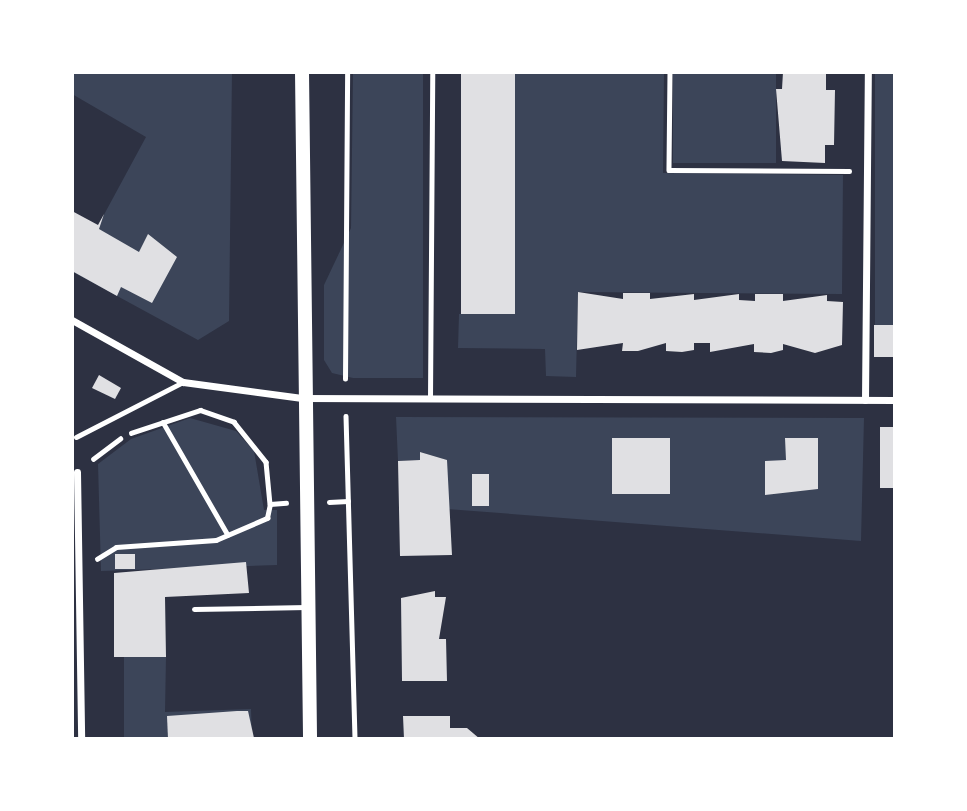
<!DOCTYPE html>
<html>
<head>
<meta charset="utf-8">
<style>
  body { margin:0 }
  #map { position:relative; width:967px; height:811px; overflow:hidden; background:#2d3142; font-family:"DM Sans",sans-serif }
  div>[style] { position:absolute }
  .green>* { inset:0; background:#3c4559; transform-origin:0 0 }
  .building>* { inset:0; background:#e0e0e3; transform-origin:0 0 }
  .path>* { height:4.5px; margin:-2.25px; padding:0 2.25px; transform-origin:2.25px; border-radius:2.25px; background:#fff }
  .service>* { height:5px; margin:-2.5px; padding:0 2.5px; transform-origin:2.5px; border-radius:2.5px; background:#fff }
  .minor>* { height:7px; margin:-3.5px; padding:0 3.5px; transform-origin:3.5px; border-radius:3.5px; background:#fff }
  .secondary>* { height:14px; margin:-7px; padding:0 7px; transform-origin:7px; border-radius:7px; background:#fff }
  span { translate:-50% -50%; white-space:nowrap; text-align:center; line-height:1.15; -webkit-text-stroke:5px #fff; paint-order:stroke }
  .frame { position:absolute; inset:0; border:74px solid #fff; pointer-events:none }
</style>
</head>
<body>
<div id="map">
  <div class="green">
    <i style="clip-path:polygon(72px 72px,232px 72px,229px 321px,198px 340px,73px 272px,146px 137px,72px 94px)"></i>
    <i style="clip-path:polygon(353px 72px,423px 72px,423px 378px,353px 378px,332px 373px,324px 360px,324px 285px,351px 228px)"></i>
    <i style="clip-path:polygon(515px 72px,664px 72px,663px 173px,843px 175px,842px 294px,578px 292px,576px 377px,546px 376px,545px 349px,458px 348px,459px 314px,513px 314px)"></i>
    <i style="left:673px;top:72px;width:103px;height:91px"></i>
    <i style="left:875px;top:72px;width:20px;height:253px"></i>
    <i style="clip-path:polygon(396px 417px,864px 418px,861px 541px,447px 509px,447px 460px,420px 452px,420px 460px,398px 461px)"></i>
    <i style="clip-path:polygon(190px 418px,236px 431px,254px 451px,264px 510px,277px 510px,277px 565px,101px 571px,98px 464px,131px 439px)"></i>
    <i style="clip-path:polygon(124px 657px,166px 657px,165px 712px,251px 709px,252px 739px,124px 739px)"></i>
  </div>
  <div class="building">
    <i style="left:461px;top:72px;width:54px;height:242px"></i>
    <i style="clip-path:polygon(783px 72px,826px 72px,826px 90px,835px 90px,834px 145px,825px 145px,825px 163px,782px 161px,776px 89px,782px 89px)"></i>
    <i style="clip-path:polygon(72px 211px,98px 225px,104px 214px,99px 229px,139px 252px,148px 234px,177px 257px,152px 303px,121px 287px,117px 296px,72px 271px)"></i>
    <i style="clip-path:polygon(578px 292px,623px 299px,623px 293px,650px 293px,650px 299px,694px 294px,694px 300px,739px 294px,739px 300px,755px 301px,755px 294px,783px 294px,783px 301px,827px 295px,827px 301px,843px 302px,842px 345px,815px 353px,783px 344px,783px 350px,771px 353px,754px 352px,754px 344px,710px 352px,710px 343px,694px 343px,694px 350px,682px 352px,666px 351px,666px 343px,638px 351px,622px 351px,623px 343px,577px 350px)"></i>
    <i style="left:874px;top:325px;width:21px;height:32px"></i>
    <i style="clip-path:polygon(99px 375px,121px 388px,115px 399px,92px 388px)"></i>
    <i style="left:880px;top:427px;width:15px;height:61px"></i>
    <i style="left:670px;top:438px;width:56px;height:58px;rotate:90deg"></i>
    <i style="clip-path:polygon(785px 438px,818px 438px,818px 489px,765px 495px,765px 461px,786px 460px)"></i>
    <i style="clip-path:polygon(420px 452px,447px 460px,452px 555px,400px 556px,398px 461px,420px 460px)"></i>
    <i style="left:472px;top:474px;width:17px;height:32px"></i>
    <i style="left:115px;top:554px;width:20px;height:15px"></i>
    <i style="clip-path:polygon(246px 562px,249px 593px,165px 597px,166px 657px,114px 657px,114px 573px)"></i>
    <i style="clip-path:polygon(435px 591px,435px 597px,446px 597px,439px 639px,446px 639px,447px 681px,402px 681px,401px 598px)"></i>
    <i style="clip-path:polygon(237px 711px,248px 711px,254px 738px,168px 739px,167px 716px)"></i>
    <i style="clip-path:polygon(403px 716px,450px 716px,450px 728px,467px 728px,480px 739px,404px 739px)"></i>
  </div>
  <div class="path">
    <i style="left:670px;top:72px;width:98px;rotate:90.6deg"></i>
    <i style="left:669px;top:170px;width:180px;rotate:0.3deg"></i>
    <i style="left:345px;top:379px;width:307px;rotate:-89.6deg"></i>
    <i style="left:346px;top:416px;width:323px;rotate:88.4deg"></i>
    <i style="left:163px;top:422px;width:130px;rotate:60.1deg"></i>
    <i style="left:131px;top:433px;width:73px;rotate:-18.4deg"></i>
    <i style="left:200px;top:410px;width:36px;rotate:19deg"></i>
    <i style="left:234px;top:422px;width:51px;rotate:51.3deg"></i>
    <i style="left:266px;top:462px;width:42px;rotate:84.6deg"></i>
    <i style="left:270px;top:504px;width:16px;rotate:-4deg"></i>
    <i style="left:93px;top:459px;width:34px;rotate:-37deg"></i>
    <i style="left:329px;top:502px;width:19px;rotate:-3deg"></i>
    <i style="left:97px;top:559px;width:22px;rotate:-32deg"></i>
    <i style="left:116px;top:547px;width:100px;rotate:-4deg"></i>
    <i style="left:216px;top:540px;width:56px;rotate:-23.3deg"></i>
    <i style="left:267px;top:518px;width:14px;rotate:-78deg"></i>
  </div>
  <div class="service">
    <i style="left:430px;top:398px;width:326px;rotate:-89.6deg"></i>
    <i style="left:76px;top:437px;width:120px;rotate:-27.2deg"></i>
    <i style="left:194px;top:609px;width:113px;rotate:-1deg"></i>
  </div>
  <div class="minor">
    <i style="left:72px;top:320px;width:127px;rotate:29.2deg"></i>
    <i style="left:183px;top:382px;width:120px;rotate:7.7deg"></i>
    <i style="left:302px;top:398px;width:593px;rotate:0.19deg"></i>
    <i style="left:865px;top:400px;width:328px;rotate:-89.5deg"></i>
    <i style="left:77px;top:472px;width:267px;rotate:89.1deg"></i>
  </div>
  <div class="secondary">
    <i style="left:302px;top:72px;width:667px;rotate:89.31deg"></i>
  </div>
  <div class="frame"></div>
</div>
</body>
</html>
